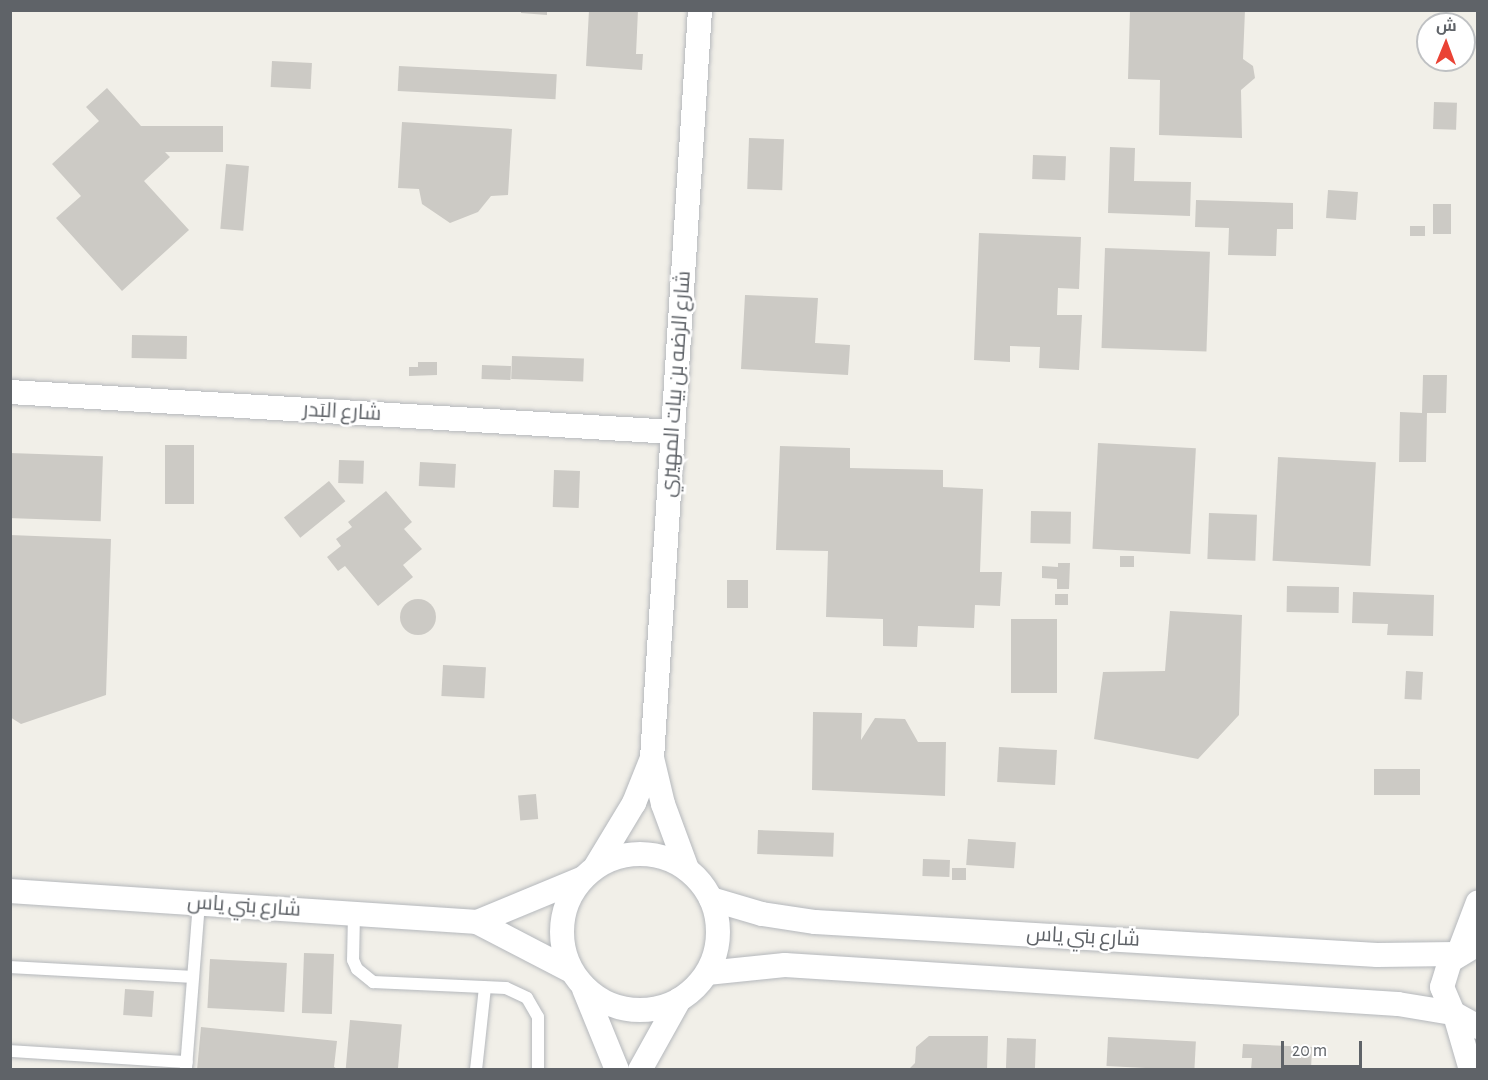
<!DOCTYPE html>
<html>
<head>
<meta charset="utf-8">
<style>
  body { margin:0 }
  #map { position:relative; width:1488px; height:1080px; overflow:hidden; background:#f1efe8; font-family:"Alegreya Sans",Cairo,sans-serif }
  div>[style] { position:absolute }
  .building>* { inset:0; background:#cccac5; transform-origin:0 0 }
  .round { border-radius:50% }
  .roads { filter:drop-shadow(0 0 2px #b5b8bc) drop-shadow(0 0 2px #b5b8bc) }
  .service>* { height:12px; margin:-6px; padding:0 6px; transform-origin:6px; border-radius:6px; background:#fff }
  .minor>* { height:24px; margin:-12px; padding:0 12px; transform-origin:12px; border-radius:12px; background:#fff }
  .minor>.ring { margin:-12px; padding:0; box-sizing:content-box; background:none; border:24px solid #fff; border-radius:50% }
  span { translate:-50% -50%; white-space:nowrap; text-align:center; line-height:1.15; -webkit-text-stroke:5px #fff; paint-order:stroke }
  .street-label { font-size:21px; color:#5f6368 }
  .frame { position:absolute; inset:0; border:12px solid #5f6368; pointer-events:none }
  .north { position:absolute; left:1416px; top:12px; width:60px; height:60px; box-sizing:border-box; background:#fff; border:2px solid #bfc1c3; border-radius:50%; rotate:1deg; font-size:16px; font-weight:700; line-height:24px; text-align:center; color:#5f6368 }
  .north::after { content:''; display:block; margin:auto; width:21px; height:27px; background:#ea4335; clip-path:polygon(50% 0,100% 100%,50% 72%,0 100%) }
  .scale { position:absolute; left:1281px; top:1041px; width:81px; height:27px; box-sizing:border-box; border:3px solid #5f6368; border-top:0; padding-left:8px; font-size:18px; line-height:21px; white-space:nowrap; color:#5f6368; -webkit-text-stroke:4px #fff; paint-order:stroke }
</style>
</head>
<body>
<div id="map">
  <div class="building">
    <i style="clip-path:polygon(521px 10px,547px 10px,547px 15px,521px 13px)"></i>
    <i style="clip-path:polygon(589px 10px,638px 10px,636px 54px,643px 54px,642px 70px,586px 66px)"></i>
    <i style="clip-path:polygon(1130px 10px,1245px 10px,1243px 59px,1253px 66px,1255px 78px,1241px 90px,1242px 138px,1159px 135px,1160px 80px,1128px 79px)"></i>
    <i style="left:272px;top:61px;width:40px;height:26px;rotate:3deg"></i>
    <i style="left:399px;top:66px;width:158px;height:25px;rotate:3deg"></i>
    <i style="clip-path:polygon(107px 88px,141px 126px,223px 126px,223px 152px,165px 152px,170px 157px,144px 181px,189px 230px,122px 291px,56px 218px,81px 196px,52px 164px,99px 121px,86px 107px)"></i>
    <i style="left:1434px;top:102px;width:23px;height:27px;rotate:2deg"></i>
    <i style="clip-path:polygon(402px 122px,512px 129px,508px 195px,491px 196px,478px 212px,450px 223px,422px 204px,419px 189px,398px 188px)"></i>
    <i style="left:749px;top:138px;width:35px;height:51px;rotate:2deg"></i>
    <i style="clip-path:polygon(1110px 147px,1135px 148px,1134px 181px,1191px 182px,1190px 216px,1108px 213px)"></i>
    <i style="left:1033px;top:155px;width:33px;height:24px;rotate:2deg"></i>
    <i style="left:226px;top:164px;width:23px;height:65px;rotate:5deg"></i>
    <i style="left:1328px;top:190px;width:30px;height:28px;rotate:4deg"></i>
    <i style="clip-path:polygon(1196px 200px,1293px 203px,1293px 229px,1277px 229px,1276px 256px,1228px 255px,1229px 228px,1195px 227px)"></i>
    <i style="left:1433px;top:204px;width:18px;height:30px"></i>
    <i style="left:1410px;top:226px;width:15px;height:10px"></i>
    <i style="clip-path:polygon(979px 233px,1081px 237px,1079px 289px,1058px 288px,1057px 315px,1082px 315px,1079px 370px,1039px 368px,1040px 347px,1010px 346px,1010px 362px,974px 360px)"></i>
    <i style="left:1105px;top:248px;width:105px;height:100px;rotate:2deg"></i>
    <i style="clip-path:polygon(745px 295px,818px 298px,815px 343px,850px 345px,848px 375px,741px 369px)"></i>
    <i style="left:132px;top:335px;width:55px;height:23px;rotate:1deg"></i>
    <i style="left:512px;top:356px;width:72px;height:23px;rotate:2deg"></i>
    <i style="clip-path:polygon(418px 362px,437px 362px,437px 375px,409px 376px,409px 367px,418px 367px)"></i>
    <i style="left:482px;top:365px;width:29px;height:14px;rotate:2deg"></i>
    <i style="clip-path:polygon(1423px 375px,1447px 375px,1446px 413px,1427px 413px,1426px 462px,1399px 462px,1400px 412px,1422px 413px)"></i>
    <i style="left:1098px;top:443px;width:98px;height:106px;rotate:3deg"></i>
    <i style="left:165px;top:445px;width:29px;height:59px"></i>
    <i style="clip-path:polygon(780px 446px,850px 448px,850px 468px,943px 470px,943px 487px,983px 489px,980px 572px,1002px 572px,1000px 606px,975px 605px,974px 628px,918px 626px,917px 647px,883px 646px,883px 619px,826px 617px,828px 551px,776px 550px)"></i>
    <i style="left:10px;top:453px;width:93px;height:65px;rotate:2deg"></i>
    <i style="left:1278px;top:457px;width:98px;height:104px;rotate:3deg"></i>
    <i style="left:339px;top:460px;width:25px;height:23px;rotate:2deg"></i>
    <i style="left:420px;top:462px;width:36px;height:24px;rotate:3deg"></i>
    <i style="left:554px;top:470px;width:26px;height:37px;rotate:2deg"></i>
    <i style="left:329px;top:481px;width:26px;height:58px;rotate:51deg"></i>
    <i style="clip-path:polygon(386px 491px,412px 522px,404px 529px,422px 549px,403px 565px,413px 577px,378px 606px,345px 566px,338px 571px,327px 557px,341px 546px,336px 539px,352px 527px,348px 522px)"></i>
    <i style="left:1031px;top:511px;width:40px;height:32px;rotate:1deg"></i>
    <i style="left:1209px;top:513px;width:48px;height:46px;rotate:2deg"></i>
    <i style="clip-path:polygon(10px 535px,111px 539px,106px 695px,21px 724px,10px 717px)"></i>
    <i style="left:1120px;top:556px;width:14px;height:11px"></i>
    <i style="clip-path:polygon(1058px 563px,1070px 563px,1069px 589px,1057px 589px,1057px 579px,1042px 578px,1042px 566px,1058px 567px)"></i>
    <i style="left:727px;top:580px;width:21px;height:28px"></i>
    <i style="left:1287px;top:586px;width:52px;height:26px;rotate:1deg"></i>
    <i style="clip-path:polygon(1353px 592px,1434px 595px,1433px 636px,1387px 635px,1388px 624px,1352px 623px)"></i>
    <i style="left:1055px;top:594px;width:13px;height:11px"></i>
    <i class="round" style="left:400px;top:599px;width:36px;height:36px"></i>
    <i style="clip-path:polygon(1170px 611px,1242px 615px,1239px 715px,1198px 759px,1094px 739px,1103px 672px,1165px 671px)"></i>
    <i style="left:1011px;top:619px;width:46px;height:74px"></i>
    <i style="left:443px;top:665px;width:43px;height:31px;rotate:3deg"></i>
    <i style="left:1406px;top:671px;width:17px;height:28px;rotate:3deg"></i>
    <i style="clip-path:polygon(813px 712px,862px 713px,861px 740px,875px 718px,905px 719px,918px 742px,946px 742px,945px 796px,812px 790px)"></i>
    <i style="left:999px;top:747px;width:58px;height:35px;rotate:3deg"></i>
    <i style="left:1420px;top:769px;width:26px;height:46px;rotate:90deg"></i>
    <i style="left:536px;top:794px;width:25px;height:18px;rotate:85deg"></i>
    <i style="left:758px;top:830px;width:76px;height:24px;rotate:2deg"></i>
    <i style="left:968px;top:839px;width:48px;height:26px;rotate:4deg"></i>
    <i style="left:923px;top:859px;width:27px;height:17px;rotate:2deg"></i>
    <i style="left:952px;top:868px;width:14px;height:12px"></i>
    <i style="left:304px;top:953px;width:30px;height:60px;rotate:2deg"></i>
    <i style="left:210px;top:959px;width:77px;height:49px;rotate:3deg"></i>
    <i style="left:125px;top:989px;width:29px;height:26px;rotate:4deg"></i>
    <i style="left:350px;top:1020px;width:52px;height:50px;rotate:5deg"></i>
    <i style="clip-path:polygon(201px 1027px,337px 1041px,334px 1067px,339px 1070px,197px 1070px)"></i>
    <i style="clip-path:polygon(929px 1036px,988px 1036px,987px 1070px,908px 1070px,915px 1063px,916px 1047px)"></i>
    <i style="left:1108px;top:1037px;width:88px;height:29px;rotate:3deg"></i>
    <i style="left:1007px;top:1038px;width:29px;height:32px;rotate:2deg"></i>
    <i style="clip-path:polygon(1243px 1044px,1312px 1047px,1311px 1070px,1251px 1070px,1252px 1058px,1242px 1058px)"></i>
  </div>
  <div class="roads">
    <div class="service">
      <i style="left:354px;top:914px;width:46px;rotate:91.2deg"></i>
      <i style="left:353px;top:960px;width:10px;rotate:66deg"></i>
      <i style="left:357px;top:969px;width:21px;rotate:39deg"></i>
      <i style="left:373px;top:982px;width:133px;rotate:2.6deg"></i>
      <i style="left:506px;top:988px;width:23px;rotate:25deg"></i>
      <i style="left:527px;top:998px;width:22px;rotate:60deg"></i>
      <i style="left:538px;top:1017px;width:53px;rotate:90deg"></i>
      <i style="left:10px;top:967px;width:183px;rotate:3.1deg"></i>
      <i style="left:10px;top:1051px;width:177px;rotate:3.6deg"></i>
      <i style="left:186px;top:1068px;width:166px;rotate:-85.5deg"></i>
      <i style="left:476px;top:1070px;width:83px;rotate:-83.8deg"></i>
    </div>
    <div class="minor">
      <i style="left:10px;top:392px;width:664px;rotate:3.45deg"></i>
      <i class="ring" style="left:562px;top:854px;width:132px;height:132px"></i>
      <i style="left:596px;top:866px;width:74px;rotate:-58.9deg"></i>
      <i style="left:634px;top:803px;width:48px;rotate:-68.2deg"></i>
      <i style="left:687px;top:869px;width:69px;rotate:-110.3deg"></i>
      <i style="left:663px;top:804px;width:47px;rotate:-103.4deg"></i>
      <i style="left:652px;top:758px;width:750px;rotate:-86.33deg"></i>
      <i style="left:10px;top:891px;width:468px;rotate:3.8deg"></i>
      <i style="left:477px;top:922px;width:106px;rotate:27.5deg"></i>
      <i style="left:711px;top:899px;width:53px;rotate:16.4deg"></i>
      <i style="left:762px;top:914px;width:54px;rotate:8.6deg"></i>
      <i style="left:815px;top:922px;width:563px;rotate:3.36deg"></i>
      <i style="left:1377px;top:955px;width:79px;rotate:-0.7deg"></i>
      <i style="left:477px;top:922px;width:113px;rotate:-22.5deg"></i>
      <i style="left:1478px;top:944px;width:33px;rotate:149deg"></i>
      <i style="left:1450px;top:961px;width:27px;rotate:107deg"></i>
      <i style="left:1442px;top:987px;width:28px;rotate:67deg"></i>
      <i style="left:1453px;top:1013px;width:29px;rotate:29deg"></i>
      <i style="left:1459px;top:952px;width:53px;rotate:-69.2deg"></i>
      <i style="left:707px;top:973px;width:78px;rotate:-5.9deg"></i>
      <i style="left:785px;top:965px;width:614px;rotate:3.64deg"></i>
      <i style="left:1398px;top:1004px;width:56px;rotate:9.3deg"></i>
      <i style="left:584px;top:989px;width:87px;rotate:67.8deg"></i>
      <i style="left:1455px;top:1015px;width:57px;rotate:73.8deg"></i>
      <i style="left:640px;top:1070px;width:80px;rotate:-60.9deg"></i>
    </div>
  </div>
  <div class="street-label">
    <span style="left:676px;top:384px;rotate:-86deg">شارع الرضه بن بيات المهيري</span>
    <span style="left:342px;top:412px;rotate:3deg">شارع البَدر</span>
    <span style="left:244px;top:906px;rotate:4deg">شارع بني ياس</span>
    <span style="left:1083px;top:937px;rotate:3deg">شارع بني ياس</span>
  </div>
  <div class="frame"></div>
  <div class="north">ش</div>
  <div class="scale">20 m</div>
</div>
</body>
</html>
